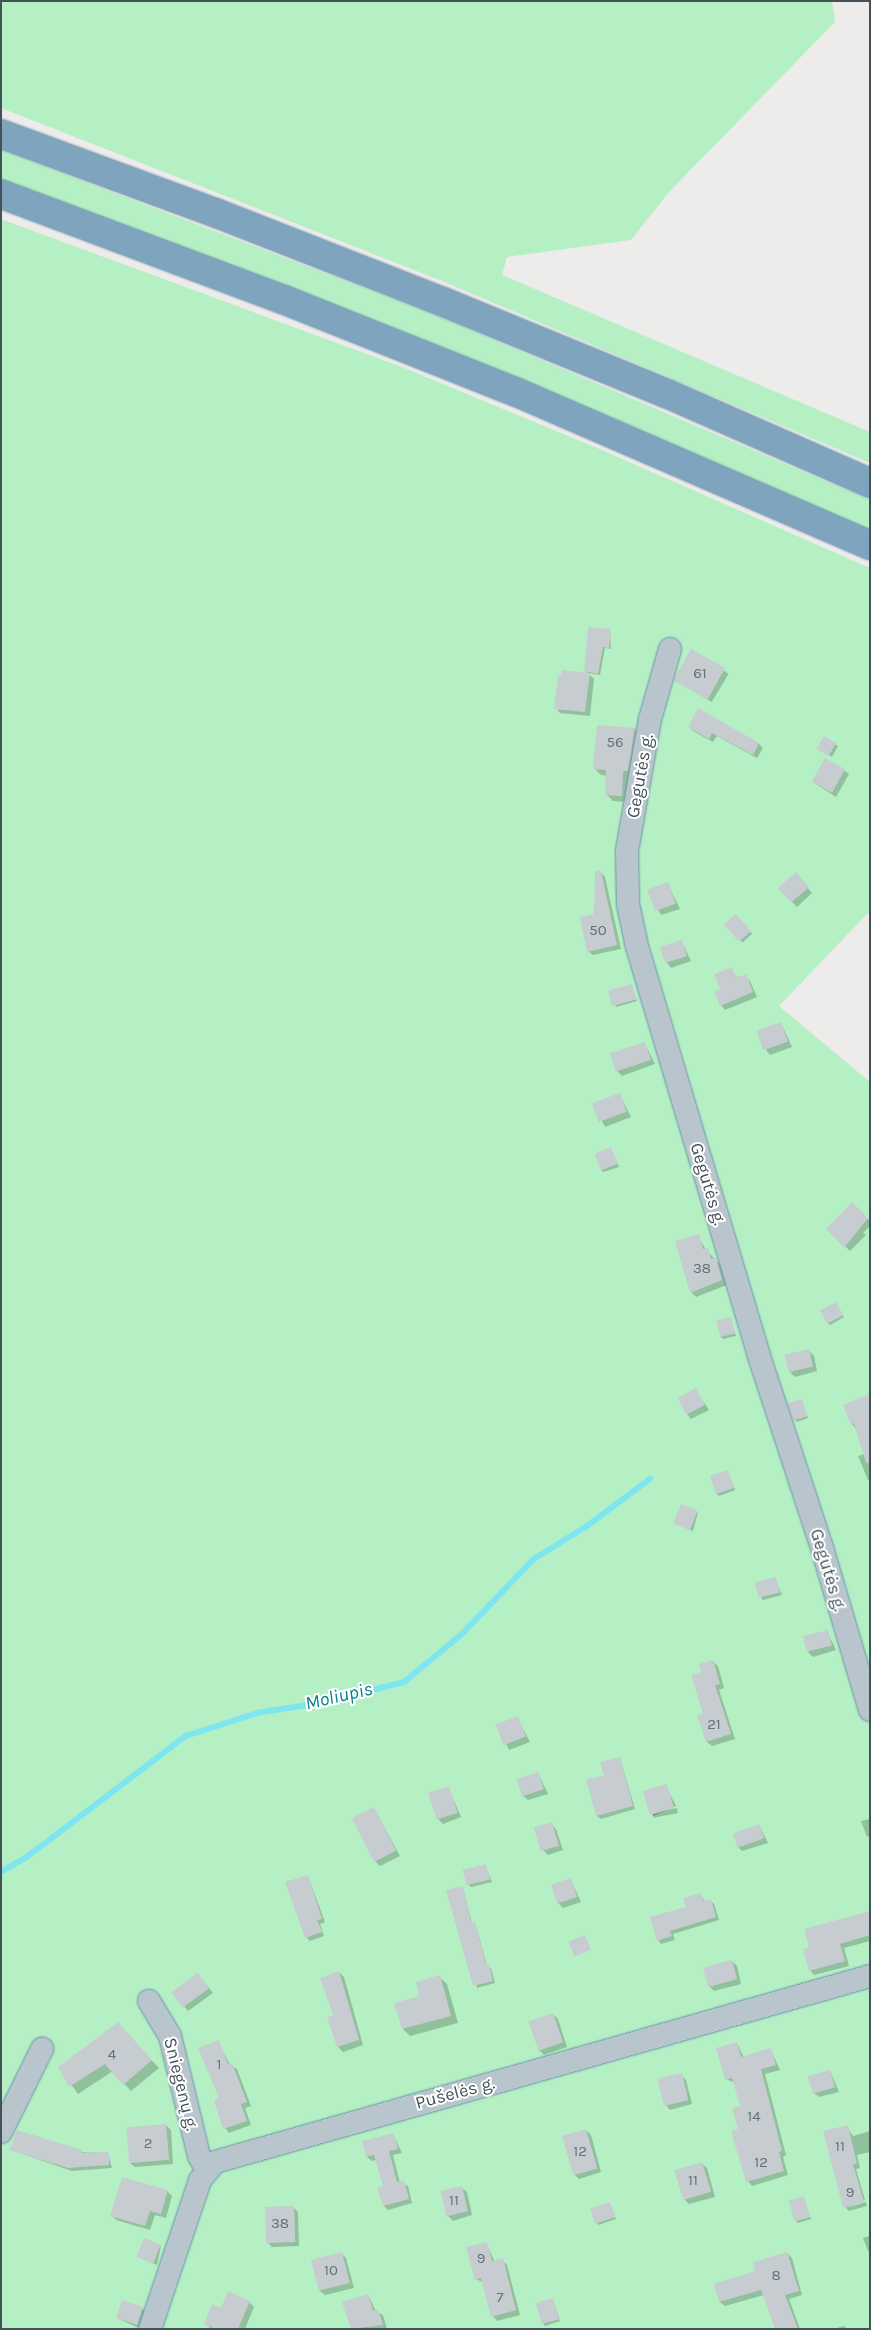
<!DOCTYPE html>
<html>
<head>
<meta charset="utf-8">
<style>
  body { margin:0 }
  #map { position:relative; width:871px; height:2330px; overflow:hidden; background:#eeebeb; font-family:Karla,sans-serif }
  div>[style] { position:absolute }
  .green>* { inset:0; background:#b5f0c4 }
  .shadow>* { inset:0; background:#0003; transform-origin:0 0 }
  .stream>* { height:5.5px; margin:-2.75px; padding:0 2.75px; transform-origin:2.75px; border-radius:2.75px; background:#7fe6f0 }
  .building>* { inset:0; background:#c7ccd1; transform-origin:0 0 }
  .roads { filter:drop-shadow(0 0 1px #6a90aa) drop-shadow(0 0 1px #6a90aa) }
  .street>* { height:22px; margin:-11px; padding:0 11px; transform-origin:11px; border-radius:11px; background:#b8c5cc }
  .highway>* { height:28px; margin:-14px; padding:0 14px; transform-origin:14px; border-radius:14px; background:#7fa5be }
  span { translate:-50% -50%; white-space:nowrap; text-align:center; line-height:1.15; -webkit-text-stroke:4px #fff; paint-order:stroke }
  .number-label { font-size:15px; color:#647077 }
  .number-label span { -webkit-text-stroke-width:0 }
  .street-label { font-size:18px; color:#435159 }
  .water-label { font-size:19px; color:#07808c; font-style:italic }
  .frame { position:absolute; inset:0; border:2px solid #435159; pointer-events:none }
</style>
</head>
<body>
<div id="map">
  <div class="green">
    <i style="clip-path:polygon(1px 1px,832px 1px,835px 22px,669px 192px,631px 240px,507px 257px,502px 275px,870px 432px,870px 463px,442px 281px,1px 108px)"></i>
    <i style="clip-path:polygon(1px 150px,438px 316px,870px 500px,870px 532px,523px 382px,1px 182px)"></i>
    <i style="clip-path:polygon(1px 219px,402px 367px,602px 450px,870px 568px,870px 911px,779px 1006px,870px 1082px,870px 2329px,1px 2329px)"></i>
  </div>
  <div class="shadow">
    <i style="clip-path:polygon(610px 630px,611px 649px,605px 648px,600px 675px,588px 673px,594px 679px,590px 716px,560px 713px,556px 708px,588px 674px,585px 671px)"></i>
    <i style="left:691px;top:651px;width:44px;height:33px;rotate:31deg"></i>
    <i style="clip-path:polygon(699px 710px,759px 744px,763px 748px,757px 758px,717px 736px,713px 742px,693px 731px,690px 727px)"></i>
    <i style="clip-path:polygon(635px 729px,642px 736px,628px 802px,613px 801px,606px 794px,607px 776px,601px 775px,594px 768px)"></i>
    <i style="clip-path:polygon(824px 738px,838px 746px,832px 757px,820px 750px)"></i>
    <i style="clip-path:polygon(844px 770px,849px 774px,836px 797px,813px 782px)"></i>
    <i style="clip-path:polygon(600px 872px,605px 877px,621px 949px,593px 955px,588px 951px)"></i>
    <i style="clip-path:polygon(800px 879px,812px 893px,797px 907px,792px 902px)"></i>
    <i style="clip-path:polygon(668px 884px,680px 909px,661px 915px,649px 891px)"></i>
    <i style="left:736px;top:916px;width:24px;height:13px;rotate:48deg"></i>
    <i style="clip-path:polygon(682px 942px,691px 961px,671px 968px,667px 963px)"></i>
    <i style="clip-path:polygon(731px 969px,738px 979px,745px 976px,750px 981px,757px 997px,725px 1010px,721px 1005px,721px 990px)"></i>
    <i style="clip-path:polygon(631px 986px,637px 1001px,616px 1007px,610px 992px)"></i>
    <i style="clip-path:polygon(781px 1023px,792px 1047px,770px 1055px,766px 1050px)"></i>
    <i style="clip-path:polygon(645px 1044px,655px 1064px,622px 1076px,617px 1071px)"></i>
    <i style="clip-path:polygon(620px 1095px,631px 1117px,605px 1127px,594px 1104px)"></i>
    <i style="clip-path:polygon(611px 1149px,619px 1167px,603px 1172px,601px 1170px)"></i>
    <i style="clip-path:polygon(852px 1204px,870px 1221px,870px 1226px,863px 1233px,866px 1235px,850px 1251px,827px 1229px)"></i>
    <i style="clip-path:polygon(698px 1236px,706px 1250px,720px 1264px,727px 1285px,696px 1297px,691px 1292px)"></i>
    <i style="clip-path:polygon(837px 1305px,844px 1317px,830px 1325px,828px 1323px)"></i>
    <i style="clip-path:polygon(730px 1318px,736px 1336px,723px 1339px,721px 1337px)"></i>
    <i style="clip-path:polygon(809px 1351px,814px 1356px,817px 1371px,795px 1377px,790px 1372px)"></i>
    <i style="clip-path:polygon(696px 1390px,709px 1410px,691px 1419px,687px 1414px)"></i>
    <i style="clip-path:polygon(870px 1395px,870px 1480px,868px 1480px,858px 1456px,864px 1454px,857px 1430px,852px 1424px)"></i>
    <i style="clip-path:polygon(801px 1401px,808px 1418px,797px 1422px,795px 1420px)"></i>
    <i style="clip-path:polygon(728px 1472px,735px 1490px,719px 1496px,717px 1494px)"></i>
    <i style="clip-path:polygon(698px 1512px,693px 1531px,675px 1523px)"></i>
    <i style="clip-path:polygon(775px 1579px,782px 1595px,763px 1600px,761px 1598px)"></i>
    <i style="clip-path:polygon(827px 1631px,836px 1650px,813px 1657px,808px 1652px)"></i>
    <i style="clip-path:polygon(713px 1662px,718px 1666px,724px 1688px,719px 1690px,735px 1739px,712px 1746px,707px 1742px,703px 1673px)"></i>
    <i style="clip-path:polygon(517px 1717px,530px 1742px,509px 1750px,497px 1725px)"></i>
    <i style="clip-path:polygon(620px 1758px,635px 1809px,601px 1819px,597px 1816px,606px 1777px)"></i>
    <i style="clip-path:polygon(538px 1773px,548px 1794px,528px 1800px,523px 1796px)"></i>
    <i style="clip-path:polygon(666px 1786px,676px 1806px,653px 1816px,645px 1792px)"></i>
    <i style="clip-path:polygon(448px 1787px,461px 1817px,443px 1824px,438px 1819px)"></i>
    <i style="clip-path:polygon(374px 1808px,400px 1856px,380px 1866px,375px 1861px)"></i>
    <i style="left:677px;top:1808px;width:5px;height:25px;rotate:79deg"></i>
    <i style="clip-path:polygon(870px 1819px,870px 1836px,867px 1837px,861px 1821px)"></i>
    <i style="clip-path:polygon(551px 1824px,556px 1829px,563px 1850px,548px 1855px,543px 1850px)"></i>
    <i style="clip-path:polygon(759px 1825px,768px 1843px,742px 1851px,737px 1846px)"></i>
    <i style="clip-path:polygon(485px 1865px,492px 1882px,471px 1887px,469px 1885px)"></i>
    <i style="clip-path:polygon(308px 1876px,325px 1922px,320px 1924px,324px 1936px,310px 1941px,306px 1937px)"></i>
    <i style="clip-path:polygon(571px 1880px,581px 1902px,563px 1908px,558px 1903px)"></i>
    <i style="clip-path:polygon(463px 1888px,472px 1924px,476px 1926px,487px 1966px,491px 1968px,495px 1983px,477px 1988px)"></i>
    <i style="clip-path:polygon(701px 1895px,705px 1902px,710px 1900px,714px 1904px,719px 1920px,673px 1934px,675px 1940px,661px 1944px,658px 1940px)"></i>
    <i style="clip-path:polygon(870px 1913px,870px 1941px,844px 1948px,849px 1966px,814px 1975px,810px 1970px)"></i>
    <i style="clip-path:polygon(732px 1961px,737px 1966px,741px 1984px,714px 1991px,709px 1986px)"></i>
    <i style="clip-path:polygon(339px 1972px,344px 1977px,363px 2045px,343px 2052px,338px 2047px,329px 2018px,335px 2016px)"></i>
    <i style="clip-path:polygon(439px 1977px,447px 1984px,458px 2023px,410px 2036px,403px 2029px,421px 1997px)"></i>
    <i style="clip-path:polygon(202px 1979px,213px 1993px,188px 2011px,173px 1992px)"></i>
    <i style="clip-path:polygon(553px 2014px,558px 2019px,567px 2047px,544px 2055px,539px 2050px,530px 2022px)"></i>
    <i style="clip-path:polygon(123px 2030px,159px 2068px,131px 2091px,113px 2071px,78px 2094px,60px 2068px)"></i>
    <i style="clip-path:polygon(218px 2042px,230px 2065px,237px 2069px,251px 2106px,245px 2108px,251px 2125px,229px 2133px,225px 2128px,221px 2099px)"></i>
    <i style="clip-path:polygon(737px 2043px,744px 2058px,771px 2050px,780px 2070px,765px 2074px,786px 2155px,783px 2157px,788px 2175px,752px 2186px,748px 2181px,739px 2130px,741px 2107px,735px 2083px,726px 2079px)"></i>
    <i style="clip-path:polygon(830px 2071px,839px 2092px,819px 2097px,814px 2093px)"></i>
    <i style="clip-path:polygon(681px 2075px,686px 2080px,692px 2104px,670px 2110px,666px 2105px)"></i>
    <i style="clip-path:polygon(166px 2125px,171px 2130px,173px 2164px,135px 2167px,130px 2163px)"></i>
    <i style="clip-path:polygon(847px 2127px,853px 2136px,870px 2131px,870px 2152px,857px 2155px,860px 2168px,856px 2169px,865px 2200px,846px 2208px)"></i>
    <i style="clip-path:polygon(586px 2130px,591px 2135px,601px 2172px,579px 2179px,574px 2174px)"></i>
    <i style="clip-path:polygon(393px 2134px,402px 2153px,393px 2155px,400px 2183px,408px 2186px,412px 2203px,388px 2210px,384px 2206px,384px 2187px,376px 2160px,372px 2161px,367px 2157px)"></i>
    <i style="clip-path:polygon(11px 2150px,108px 2153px,112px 2168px,72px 2171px)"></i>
    <i style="clip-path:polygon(702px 2164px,707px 2168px,715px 2197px,689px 2204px,684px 2199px)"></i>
    <i style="clip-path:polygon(462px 2188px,467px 2192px,472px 2215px,453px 2221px,448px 2216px)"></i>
    <i style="clip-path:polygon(167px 2191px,172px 2196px,166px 2218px,155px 2215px,150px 2230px,116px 2220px,111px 2215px)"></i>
    <i style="clip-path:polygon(803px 2198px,811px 2219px,798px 2223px,796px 2221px)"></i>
    <i style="clip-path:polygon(866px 2202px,867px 2206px,849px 2211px,846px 2208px)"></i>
    <i style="clip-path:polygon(610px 2204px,616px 2219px,598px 2225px,591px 2210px)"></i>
    <i style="clip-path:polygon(293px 2207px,298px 2212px,299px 2246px,272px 2247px,267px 2242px)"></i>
    <i style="clip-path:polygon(870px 2236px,870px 2256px,863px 2238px)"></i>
    <i style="clip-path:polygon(486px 2243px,495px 2262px,502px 2260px,507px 2265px,520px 2315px,497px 2321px,493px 2316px,484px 2283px,476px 2279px)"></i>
    <i style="clip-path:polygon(161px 2246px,157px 2265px,138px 2257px)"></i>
    <i style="clip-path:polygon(341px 2253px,346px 2258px,354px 2288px,325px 2295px,320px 2291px)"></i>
    <i style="clip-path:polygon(787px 2253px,792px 2258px,802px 2295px,789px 2299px,800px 2329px,776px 2329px,764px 2295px,725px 2306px,720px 2302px,715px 2284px,757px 2272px)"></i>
    <i style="clip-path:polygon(368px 2295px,376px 2311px,383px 2315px,387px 2329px,352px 2329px)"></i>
    <i style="clip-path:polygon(553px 2299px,560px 2321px,545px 2326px,543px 2323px)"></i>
    <i style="clip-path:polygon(249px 2302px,254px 2307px,245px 2329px,211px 2329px,205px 2323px,222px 2310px)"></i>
    <i style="clip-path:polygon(142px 2308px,147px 2313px,141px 2329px,117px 2318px)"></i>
    <i style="clip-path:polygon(844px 2326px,847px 2329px,833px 2329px)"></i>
  </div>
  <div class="stream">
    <i style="left:1px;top:1872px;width:30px;rotate:-30deg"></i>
    <i style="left:27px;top:1857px;width:200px;rotate:-37.3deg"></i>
    <i style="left:186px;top:1736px;width:75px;rotate:-17.9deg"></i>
    <i style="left:257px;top:1713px;width:64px;rotate:-9deg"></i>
    <i style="left:320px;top:1703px;width:87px;rotate:-14deg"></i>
    <i style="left:404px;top:1682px;width:75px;rotate:-39.6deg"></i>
    <i style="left:462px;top:1634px;width:104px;rotate:-46.2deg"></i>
    <i style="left:534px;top:1559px;width:62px;rotate:-31.9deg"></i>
    <i style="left:587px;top:1526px;width:79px;rotate:-36.7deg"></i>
  </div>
  <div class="building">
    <i style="clip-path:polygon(588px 627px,611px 629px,609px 648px,603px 647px,598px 674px,584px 671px)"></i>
    <i style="left:691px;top:649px;width:39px;height:36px;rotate:29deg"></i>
    <i style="clip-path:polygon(562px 670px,590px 673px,585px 712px,554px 709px,558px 675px,561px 675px)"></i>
    <i style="clip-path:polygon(698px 708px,759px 743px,753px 755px,712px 733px,709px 739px,688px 727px)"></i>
    <i style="clip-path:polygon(597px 725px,635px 728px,628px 771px,623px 771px,622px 796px,605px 795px,606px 770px,593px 769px)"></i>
    <i style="left:824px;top:736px;width:14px;height:15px;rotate:30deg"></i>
    <i style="left:825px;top:758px;width:23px;height:27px;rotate:29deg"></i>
    <i style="clip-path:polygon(595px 871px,601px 871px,617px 945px,587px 952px,580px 917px,594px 914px)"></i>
    <i style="left:796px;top:872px;width:20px;height:24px;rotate:49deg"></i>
    <i style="left:668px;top:882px;width:23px;height:22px;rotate:70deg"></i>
    <i style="left:736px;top:914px;width:23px;height:16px;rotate:49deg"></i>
    <i style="left:682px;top:940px;width:17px;height:23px;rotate:73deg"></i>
    <i style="clip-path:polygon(732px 967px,736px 978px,746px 974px,753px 992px,720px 1006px,714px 992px,720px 989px,714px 974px)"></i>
    <i style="left:632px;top:984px;width:16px;height:25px;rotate:75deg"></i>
    <i style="left:781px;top:1022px;width:21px;height:26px;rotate:71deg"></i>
    <i style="left:645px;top:1042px;width:19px;height:37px;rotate:72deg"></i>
    <i style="left:620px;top:1093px;width:20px;height:30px;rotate:70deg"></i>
    <i style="left:611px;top:1147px;width:18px;height:18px;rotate:68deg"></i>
    <i style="clip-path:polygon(852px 1202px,868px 1218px,844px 1248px,826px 1229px)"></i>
    <i style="clip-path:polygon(699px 1234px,703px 1249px,708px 1248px,711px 1259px,716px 1258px,722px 1280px,690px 1293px,675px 1241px)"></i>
    <i style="left:836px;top:1302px;width:15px;height:18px;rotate:62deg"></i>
    <i style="left:731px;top:1317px;width:17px;height:15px;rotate:77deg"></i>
    <i style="left:809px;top:1349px;width:18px;height:25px;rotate:77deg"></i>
    <i style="left:696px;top:1388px;width:19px;height:21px;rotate:62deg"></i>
    <i style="clip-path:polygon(870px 1394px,870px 1462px,866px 1463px,854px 1423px,851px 1425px,843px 1405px)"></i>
    <i style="left:802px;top:1399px;width:18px;height:15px;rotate:74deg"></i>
    <i style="left:728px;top:1470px;width:19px;height:19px;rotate:72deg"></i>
    <i style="left:681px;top:1504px;width:18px;height:21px;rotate:22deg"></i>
    <i style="left:776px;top:1577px;width:16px;height:22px;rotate:76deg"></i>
    <i style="left:828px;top:1630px;width:16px;height:26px;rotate:76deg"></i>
    <i style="clip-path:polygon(713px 1660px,720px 1684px,715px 1685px,731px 1734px,706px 1742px,697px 1715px,703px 1714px,691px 1675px,701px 1672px,699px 1664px)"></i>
    <i style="left:518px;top:1716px;width:22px;height:24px;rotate:69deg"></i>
    <i style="clip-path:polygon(620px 1757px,633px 1806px,596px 1816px,586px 1779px,604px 1776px,600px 1762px)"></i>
    <i style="left:538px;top:1772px;width:18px;height:23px;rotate:71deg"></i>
    <i style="left:667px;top:1784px;width:25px;height:25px;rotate:74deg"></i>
    <i style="left:449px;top:1786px;width:28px;height:22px;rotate:72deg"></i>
    <i style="left:374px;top:1807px;width:49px;height:25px;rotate:63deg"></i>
    <i style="left:552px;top:1822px;width:25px;height:19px;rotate:74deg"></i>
    <i style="left:759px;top:1824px;width:15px;height:28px;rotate:70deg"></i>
    <i style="left:486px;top:1864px;width:16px;height:24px;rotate:76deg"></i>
    <i style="clip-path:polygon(308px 1875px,322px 1919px,317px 1920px,322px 1932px,305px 1938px,285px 1882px)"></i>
    <i style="left:571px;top:1878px;width:20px;height:21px;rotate:72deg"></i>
    <i style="clip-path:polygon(463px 1886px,471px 1923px,475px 1922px,486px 1965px,489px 1964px,493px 1981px,473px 1986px,446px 1890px)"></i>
    <i style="clip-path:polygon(701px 1893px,703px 1901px,711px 1899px,716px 1917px,670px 1931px,672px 1936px,657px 1941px,650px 1917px,686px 1907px,683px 1898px)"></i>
    <i style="clip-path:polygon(870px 1911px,870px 1935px,840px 1944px,845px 1961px,809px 1971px,803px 1949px,809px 1947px,804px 1929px)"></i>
    <i style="left:585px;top:1935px;width:16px;height:18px;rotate:68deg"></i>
    <i style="left:732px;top:1960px;width:20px;height:30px;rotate:75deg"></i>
    <i style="clip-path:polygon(339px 1971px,359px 2040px,337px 2047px,327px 2017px,333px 2015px,320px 1978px)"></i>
    <i style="left:198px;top:1973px;width:19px;height:33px;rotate:54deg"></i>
    <i style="clip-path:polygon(440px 1975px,451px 2016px,402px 2029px,394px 2003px,419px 1996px,416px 1982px)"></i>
    <i style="left:553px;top:2013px;width:31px;height:26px;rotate:71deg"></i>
    <i style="clip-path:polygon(118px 2022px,152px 2060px,123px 2085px,105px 2064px,69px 2087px,58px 2067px)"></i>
    <i style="clip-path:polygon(219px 2040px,228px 2065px,232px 2063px,247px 2102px,241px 2104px,247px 2121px,223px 2129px,214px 2100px,219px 2098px,198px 2048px)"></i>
    <i style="clip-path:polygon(737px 2042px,741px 2057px,771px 2048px,776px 2065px,761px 2069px,782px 2151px,779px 2152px,784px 2171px,746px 2182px,731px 2131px,738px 2129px,732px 2108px,740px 2106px,732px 2078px,725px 2080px,716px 2048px)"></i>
    <i style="left:830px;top:2070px;width:18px;height:23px;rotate:74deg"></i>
    <i style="left:682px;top:2073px;width:28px;height:25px;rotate:77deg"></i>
    <i style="left:166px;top:2124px;width:36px;height:40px;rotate:85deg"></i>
    <i style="clip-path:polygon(848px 2125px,857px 2164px,853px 2164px,864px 2202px,843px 2208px,823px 2131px)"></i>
    <i style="left:586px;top:2129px;width:41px;height:25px;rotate:74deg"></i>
    <i style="clip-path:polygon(17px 2130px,82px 2150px,82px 2153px,109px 2152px,109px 2165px,68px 2168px,9px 2150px)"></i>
    <i style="clip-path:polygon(394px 2133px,398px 2149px,389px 2151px,397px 2182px,404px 2180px,409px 2199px,383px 2206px,377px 2188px,383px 2186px,374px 2155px,366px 2157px,362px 2141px)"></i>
    <i style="left:702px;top:2162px;width:31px;height:29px;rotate:73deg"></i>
    <i style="clip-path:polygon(122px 2177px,168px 2190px,161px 2214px,150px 2211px,145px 2226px,110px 2216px)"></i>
    <i style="left:462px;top:2186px;width:26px;height:22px;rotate:77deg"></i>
    <i style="left:804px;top:2196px;width:22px;height:16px;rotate:74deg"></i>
    <i style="left:610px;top:2202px;width:16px;height:21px;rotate:72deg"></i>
    <i style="left:294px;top:2206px;width:36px;height:29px;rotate:88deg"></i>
    <i style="left:144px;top:2238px;width:18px;height:20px;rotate:22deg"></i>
    <i style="clip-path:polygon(487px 2242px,492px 2261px,503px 2258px,516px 2310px,491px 2317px,481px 2278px,475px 2280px,466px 2247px)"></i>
    <i style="left:342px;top:2252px;width:32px;height:32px;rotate:76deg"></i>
    <i style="clip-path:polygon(787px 2252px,799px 2291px,785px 2295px,798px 2329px,775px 2329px,761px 2290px,719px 2302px,714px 2284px,755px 2271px,753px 2262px)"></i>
    <i style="clip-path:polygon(228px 2291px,250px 2301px,238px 2329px,215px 2329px,204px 2324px,212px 2304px,221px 2308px)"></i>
    <i style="clip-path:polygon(368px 2294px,373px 2311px,378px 2309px,383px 2325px,351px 2329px,342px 2302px)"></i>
    <i style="left:553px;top:2298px;width:22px;height:18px;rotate:74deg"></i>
    <i style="left:122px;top:2300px;width:22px;height:19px;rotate:18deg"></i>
  </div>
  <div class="roads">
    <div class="street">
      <i style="left:670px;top:649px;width:73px;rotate:105.9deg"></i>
      <i style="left:650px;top:719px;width:134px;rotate:99.9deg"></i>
      <i style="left:627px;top:851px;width:53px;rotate:88.9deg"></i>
      <i style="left:628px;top:904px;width:40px;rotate:78deg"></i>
      <i style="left:636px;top:943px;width:428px;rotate:73.4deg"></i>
      <i style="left:758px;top:1353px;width:205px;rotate:71.8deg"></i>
      <i style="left:822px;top:1548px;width:169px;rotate:73.5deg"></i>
      <i style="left:149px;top:2001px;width:41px;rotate:59deg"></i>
      <i style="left:170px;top:2036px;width:123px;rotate:76.4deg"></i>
      <i style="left:199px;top:2156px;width:16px;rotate:60deg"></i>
      <i style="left:1px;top:2132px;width:93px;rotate:-63.7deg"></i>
      <i style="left:150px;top:2329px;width:157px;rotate:-71.4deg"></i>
      <i style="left:200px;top:2180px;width:23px;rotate:-50deg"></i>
      <i style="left:215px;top:2162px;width:681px;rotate:-15.85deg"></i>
    </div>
    <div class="highway">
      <i style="left:1px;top:134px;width:229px;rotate:20.2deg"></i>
      <i style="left:216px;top:213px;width:242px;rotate:21.4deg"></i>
      <i style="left:441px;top:301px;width:245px;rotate:22.3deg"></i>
      <i style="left:668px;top:394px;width:221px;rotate:23.8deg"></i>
      <i style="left:1px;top:194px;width:300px;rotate:20.5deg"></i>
      <i style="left:282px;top:299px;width:252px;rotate:21.7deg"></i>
      <i style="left:516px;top:392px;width:386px;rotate:23.4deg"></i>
    </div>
  </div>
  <div class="number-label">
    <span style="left:700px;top:674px">61</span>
    <span style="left:615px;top:743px">56</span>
    <span style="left:598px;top:931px">50</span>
    <span style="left:702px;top:1269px">38</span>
    <span style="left:714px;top:1725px">21</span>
    <span style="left:112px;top:2055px">4</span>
    <span style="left:219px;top:2065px">1</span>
    <span style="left:754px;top:2117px">14</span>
    <span style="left:148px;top:2144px">2</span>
    <span style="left:840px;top:2147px">11</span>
    <span style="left:580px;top:2152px">12</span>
    <span style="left:761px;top:2163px">12</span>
    <span style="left:693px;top:2181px">11</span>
    <span style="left:850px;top:2193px">9</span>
    <span style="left:454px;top:2201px">11</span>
    <span style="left:280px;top:2224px">38</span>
    <span style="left:481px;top:2259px">9</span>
    <span style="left:331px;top:2271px">10</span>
    <span style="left:776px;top:2276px">8</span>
    <span style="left:500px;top:2298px">7</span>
  </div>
  <div class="street-label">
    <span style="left:640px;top:776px;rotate:-80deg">Gegutės g.</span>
    <span style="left:708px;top:1184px;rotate:73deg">Gegutės g.</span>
    <span style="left:828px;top:1570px;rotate:73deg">Gegutės g.</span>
    <span style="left:181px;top:2084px;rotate:76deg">Sniegenų g.</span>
    <span style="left:455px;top:2093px;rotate:-15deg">Pušelės g.</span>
  </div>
  <div class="water-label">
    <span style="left:339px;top:1697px;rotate:-13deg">Moliupis</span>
  </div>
  <div class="frame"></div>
</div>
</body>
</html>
